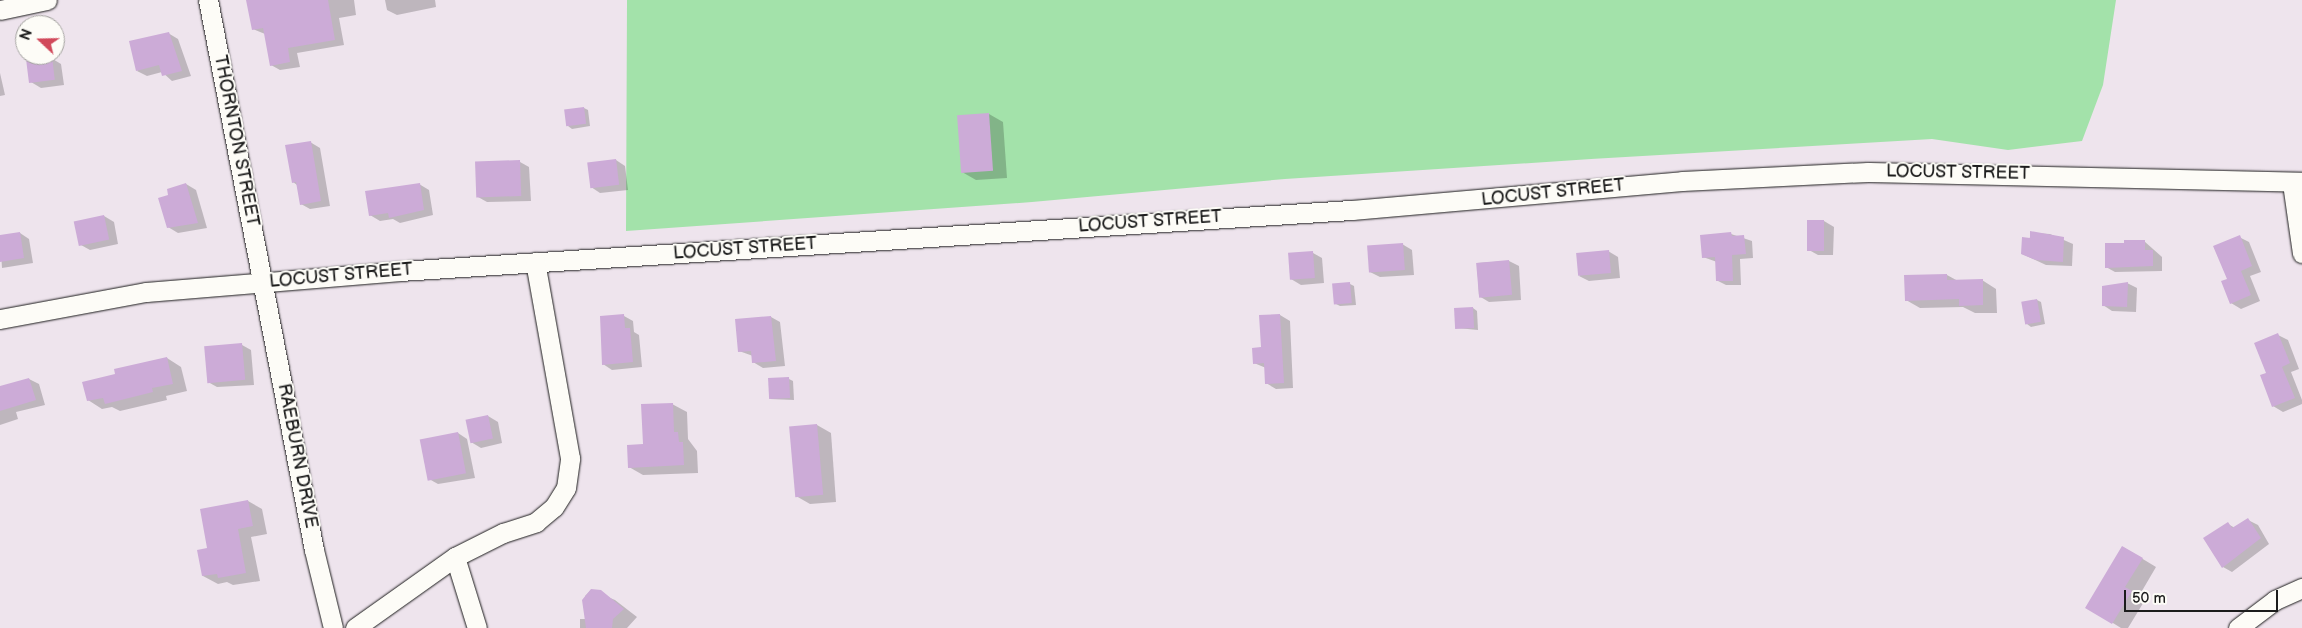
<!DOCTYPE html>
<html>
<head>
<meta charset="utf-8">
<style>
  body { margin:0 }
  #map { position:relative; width:2302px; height:628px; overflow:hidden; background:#eee4ed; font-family:"Balsamiq Sans",sans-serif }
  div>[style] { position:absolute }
  .green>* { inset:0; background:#a3e2aa }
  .shadow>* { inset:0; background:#0003 }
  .building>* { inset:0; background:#ccabd7; transform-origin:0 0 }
  .roads { filter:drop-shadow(0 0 1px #1c1c1c) drop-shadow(0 0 1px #1c1c1c) }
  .street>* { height:19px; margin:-9.5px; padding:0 9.5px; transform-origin:9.5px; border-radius:9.5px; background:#fdfcf7 }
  span { translate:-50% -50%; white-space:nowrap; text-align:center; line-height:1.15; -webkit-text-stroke:4px #fdfcf7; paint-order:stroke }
  .street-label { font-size:18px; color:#1c1c1c }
  .north { position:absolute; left:15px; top:15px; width:50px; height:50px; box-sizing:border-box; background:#fdfcf7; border:1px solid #a3a29f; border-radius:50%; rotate:291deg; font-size:14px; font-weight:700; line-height:20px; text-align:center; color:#1c1c1c }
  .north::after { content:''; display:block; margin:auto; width:18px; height:22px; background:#d1495b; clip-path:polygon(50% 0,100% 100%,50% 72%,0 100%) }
  .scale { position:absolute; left:2124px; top:590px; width:154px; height:22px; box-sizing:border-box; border:2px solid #1c1c1c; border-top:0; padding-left:6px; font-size:15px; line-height:18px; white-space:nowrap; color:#1c1c1c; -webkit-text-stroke:4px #fdfcf7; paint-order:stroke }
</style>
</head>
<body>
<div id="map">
  <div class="green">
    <i style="clip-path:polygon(627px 0,2116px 0,2103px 85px,2082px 141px,2008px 150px,1932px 139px,1591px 159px,1285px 179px,1032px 202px,626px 231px)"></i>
  </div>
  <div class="shadow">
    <i style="clip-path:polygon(254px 0,354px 0,356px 15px,339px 18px,344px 45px,297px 53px,300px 67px,280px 70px,271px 65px,265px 34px,253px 29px)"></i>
    <i style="clip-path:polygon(385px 0,435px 0,436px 7px,397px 15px,387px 10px)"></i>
    <i style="clip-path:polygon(168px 33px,178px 39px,191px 76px,172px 81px,162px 72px,147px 76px,137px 71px)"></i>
    <i style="clip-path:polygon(51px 58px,61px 64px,64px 85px,41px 88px,31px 82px)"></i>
    <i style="clip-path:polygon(0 73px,5px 95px,0 96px)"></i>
    <i style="clip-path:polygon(584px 108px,588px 110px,590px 126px,572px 129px,568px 126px)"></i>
    <i style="clip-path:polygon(989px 114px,1003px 122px,1007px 178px,976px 180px,962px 172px)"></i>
    <i style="clip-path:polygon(310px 142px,320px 148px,330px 206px,310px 209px,301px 204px,297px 185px,293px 182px)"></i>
    <i style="clip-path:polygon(616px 160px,625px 166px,628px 190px,600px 193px,591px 187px)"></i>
    <i style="clip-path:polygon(520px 162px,529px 167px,531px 201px,487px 202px,478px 197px)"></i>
    <i style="clip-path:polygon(186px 184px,196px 190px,207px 228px,178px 233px,168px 227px)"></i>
    <i style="clip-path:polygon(419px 184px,429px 190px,433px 215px,400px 223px,393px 219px,380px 221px,370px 215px)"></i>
    <i style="clip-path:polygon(104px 216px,114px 222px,118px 244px,90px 250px,81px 245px)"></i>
    <i style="clip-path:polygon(1809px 221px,1824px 221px,1834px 227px,1833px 255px,1818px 255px,1809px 250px)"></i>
    <i style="clip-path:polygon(20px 233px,29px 239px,33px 263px,2px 268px,0 236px)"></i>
    <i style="clip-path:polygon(2032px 233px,2050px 234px,2073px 244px,2072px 266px,2046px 265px,2022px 254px)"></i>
    <i style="clip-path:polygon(1731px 234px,1752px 241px,1753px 258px,1740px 259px,1741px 285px,1726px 285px,1718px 281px,1717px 262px,1703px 257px)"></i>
    <i style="clip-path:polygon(2239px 237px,2249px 242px,2261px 272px,2250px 276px,2260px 301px,2241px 309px,2231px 303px,2228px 280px)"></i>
    <i style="clip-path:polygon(2144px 241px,2162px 257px,2162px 271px,2115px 272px,2106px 267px)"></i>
    <i style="clip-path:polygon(1402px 244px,1412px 250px,1414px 275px,1380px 277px,1370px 272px)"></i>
    <i style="clip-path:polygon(1608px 251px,1618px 257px,1620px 278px,1589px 281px,1579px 276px)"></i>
    <i style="clip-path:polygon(1313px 253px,1322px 258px,1324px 283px,1301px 285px,1291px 279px)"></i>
    <i style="clip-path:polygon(1509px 261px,1519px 266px,1521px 300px,1489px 302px,1479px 296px,1477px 263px)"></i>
    <i style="clip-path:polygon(1947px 275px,1958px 281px,1982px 280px,1996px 289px,1997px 313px,1975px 313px,1963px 307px,1920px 308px,1906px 300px)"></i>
    <i style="clip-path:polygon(2127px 283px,2137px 288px,2136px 312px,2112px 311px,2103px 305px)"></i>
    <i style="clip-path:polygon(1350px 284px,1354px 286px,1356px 305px,1340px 306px,1336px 304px)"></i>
    <i style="clip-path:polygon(2037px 300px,2041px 302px,2045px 324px,2031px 327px,2027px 324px)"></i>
    <i style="clip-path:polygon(1473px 308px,1477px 311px,1478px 330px,1457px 328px)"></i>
    <i style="clip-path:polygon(1280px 315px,1290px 321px,1293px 388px,1276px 389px,1266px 383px,1266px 368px,1254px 363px,1262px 348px,1260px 316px)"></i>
    <i style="clip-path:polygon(624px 316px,633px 321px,634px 332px,639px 335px,642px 367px,612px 370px,603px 364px)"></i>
    <i style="clip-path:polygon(771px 317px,780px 322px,785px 366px,763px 368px,753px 362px,753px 356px,739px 351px)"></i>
    <i style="clip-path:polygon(2278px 335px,2288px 340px,2299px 369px,2291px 372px,2302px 400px,2302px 404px,2283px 412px,2273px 406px,2268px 373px)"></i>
    <i style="clip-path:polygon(242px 345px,251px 350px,254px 385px,217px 387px,208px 382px)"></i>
    <i style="clip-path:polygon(167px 358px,181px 367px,187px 391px,166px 396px,167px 400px,120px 411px,112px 407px,102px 409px,88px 400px,116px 375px)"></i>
    <i style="clip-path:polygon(29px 379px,39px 384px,45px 405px,16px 412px,18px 419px,0 425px,0 396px)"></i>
    <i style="clip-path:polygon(789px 379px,793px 381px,794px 400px,770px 399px)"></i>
    <i style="clip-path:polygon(672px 404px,687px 412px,688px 439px,697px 451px,698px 473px,643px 475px,629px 467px)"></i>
    <i style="clip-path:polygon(488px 416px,498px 422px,502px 443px,481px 448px,471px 442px)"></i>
    <i style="clip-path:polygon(817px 425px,831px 433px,836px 502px,810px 504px,796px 496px)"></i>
    <i style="clip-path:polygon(458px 433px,467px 439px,475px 478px,438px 484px,429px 479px)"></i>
    <i style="clip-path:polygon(248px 501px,262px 509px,267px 534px,251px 537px,260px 581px,233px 585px,227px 582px,218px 584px,203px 576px,208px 549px)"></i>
    <i style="clip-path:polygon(2248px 520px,2258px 525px,2269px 544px,2232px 572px,2223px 567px,2228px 524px,2235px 528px)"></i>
    <i style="clip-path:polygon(2123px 547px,2156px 567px,2139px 596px,2145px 600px,2128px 628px,2121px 628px,2087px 607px)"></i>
    <i style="clip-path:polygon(591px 590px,615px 600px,637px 617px,627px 628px,580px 628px,580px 619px,586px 619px,585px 596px)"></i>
  </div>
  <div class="building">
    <i style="clip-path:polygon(246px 0,328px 0,335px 40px,288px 48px,290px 62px,270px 66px,263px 28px,252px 30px)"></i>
    <i style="clip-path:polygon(169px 32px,182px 71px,162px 76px,159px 65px,136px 71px,129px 41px)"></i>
    <i style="left:52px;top:57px;width:23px;height:26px;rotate:83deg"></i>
    <i style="left:584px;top:107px;width:17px;height:20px;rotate:83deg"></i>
    <i style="left:989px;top:113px;width:58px;height:32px;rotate:86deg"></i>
    <i style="clip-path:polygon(311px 141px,321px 201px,300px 205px,296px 182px,292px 183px,285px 145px)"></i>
    <i style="left:616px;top:159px;width:26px;height:29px;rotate:83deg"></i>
    <i style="left:520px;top:160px;width:36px;height:45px;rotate:88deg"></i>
    <i style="clip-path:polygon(186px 183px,198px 223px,167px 228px,158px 198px,168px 195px,167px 189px)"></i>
    <i style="clip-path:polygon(420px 183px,424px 210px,389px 218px,388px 213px,369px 216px,365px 191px)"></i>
    <i style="left:104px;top:215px;width:25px;height:31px;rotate:78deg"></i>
    <i style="left:1807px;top:220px;width:17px;height:31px"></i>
    <i style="clip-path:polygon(2030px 231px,2064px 237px,2063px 262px,2036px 260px,2021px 254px,2022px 237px,2030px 238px)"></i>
    <i style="clip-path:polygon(20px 232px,24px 258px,0 262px,0 235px)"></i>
    <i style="clip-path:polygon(1731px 232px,1732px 236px,1744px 235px,1746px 254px,1732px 255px,1733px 281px,1716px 281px,1715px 257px,1702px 258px,1700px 235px)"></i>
    <i style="clip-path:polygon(2240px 235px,2252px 266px,2241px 271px,2251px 295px,2230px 304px,2221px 281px,2227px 279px,2213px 246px)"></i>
    <i style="clip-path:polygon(2124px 240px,2145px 240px,2145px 250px,2153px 250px,2153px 266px,2105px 268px,2105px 243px,2124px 243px)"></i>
    <i style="left:1403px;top:243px;width:27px;height:36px;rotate:86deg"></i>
    <i style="left:1609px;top:250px;width:23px;height:33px;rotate:85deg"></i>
    <i style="left:1313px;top:251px;width:27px;height:25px;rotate:86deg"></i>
    <i style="left:1509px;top:260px;width:35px;height:33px;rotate:85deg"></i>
    <i style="clip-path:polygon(1947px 274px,1947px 280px,1983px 279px,1983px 305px,1959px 306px,1959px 299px,1905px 301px,1904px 275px)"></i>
    <i style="left:1350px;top:282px;width:21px;height:18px;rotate:85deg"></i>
    <i style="clip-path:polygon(2128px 282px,2127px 307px,2102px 306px,2102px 286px)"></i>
    <i style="left:2037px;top:299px;width:23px;height:16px;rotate:80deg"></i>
    <i style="left:1473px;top:307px;width:21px;height:19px;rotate:87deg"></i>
    <i style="clip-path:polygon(624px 314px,625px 328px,630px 328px,633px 362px,602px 365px,600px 316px)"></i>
    <i style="clip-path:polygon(1280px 314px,1284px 383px,1265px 384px,1264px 363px,1253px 364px,1252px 348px,1261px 347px,1259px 315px)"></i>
    <i style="clip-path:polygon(771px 316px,776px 361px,752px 363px,751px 351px,738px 352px,735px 319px)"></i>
    <i style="clip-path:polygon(2278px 333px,2290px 363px,2282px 367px,2295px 398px,2272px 407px,2260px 375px,2266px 373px,2254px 343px)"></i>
    <i style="left:242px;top:343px;width:37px;height:38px;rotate:85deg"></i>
    <i style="clip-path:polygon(167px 357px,173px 384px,152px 388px,153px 392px,105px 404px,103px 398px,87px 401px,82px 382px,115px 374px,114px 369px)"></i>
    <i style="left:789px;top:377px;width:21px;height:21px;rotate:87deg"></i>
    <i style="clip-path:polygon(29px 378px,36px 400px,0 411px,0 386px)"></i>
    <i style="clip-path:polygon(673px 403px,674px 432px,678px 432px,679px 442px,683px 442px,684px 465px,628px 468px,627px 445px,643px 444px,641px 404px)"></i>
    <i style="left:488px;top:415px;width:24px;height:23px;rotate:78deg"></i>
    <i style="left:817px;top:424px;width:71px;height:28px;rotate:85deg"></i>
    <i style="left:458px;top:432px;width:42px;height:39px;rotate:79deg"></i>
    <i style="clip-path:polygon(248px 500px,253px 526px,238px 529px,246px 573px,218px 578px,217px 574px,202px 576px,197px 550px,207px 548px,200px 509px)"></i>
    <i style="clip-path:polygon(2248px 518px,2261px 538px,2222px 568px,2203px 538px,2228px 522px,2232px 528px)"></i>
    <i style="clip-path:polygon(2122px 546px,2143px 558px,2125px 587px,2132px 591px,2112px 624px,2085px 608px)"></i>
    <i style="clip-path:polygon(591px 589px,601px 590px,624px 609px,613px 619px,612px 628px,586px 628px,582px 600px)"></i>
  </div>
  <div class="roads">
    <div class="street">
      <i style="left:208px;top:0;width:560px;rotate:79.09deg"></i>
      <i style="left:314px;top:550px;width:80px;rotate:76.3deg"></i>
      <i style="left:0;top:10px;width:48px;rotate:-12deg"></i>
      <i style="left:2292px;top:183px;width:71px;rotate:81.9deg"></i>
      <i style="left:0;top:319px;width:148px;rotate:-10.5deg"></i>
      <i style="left:146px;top:292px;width:255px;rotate:-4.7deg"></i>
      <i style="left:400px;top:271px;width:954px;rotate:-3.67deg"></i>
      <i style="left:1352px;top:210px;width:331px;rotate:-5deg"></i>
      <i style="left:1682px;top:181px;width:186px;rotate:-2.8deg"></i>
      <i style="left:1868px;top:172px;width:434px;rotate:1.3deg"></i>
      <i style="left:455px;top:557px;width:74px;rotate:72.8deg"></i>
      <i style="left:355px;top:628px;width:123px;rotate:-35.4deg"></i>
      <i style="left:455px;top:557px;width:54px;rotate:-26.6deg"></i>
      <i style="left:503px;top:533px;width:35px;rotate:-18deg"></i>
      <i style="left:536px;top:522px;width:23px;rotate:-40deg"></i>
      <i style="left:554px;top:507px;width:22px;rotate:-58deg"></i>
      <i style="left:566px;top:488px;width:30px;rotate:-82deg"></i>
      <i style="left:570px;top:458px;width:199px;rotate:-100.1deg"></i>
      <i style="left:2238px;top:628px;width:46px;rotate:-37.1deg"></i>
      <i style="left:2275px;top:600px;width:30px;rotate:-24deg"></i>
    </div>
  </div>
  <div class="street-label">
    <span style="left:236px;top:141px;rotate:79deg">THORNTON STREET</span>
    <span style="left:1958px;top:173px;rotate:1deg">LOCUST STREET</span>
    <span style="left:1553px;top:193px;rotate:-6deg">LOCUST STREET</span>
    <span style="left:1150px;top:222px;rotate:-4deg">LOCUST STREET</span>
    <span style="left:745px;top:249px;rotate:-4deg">LOCUST STREET</span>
    <span style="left:341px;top:276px;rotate:-5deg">LOCUST STREET</span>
    <span style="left:297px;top:456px;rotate:79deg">RAEBURN DRIVE</span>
  </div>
  <div class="north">N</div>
  <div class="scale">50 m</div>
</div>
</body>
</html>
